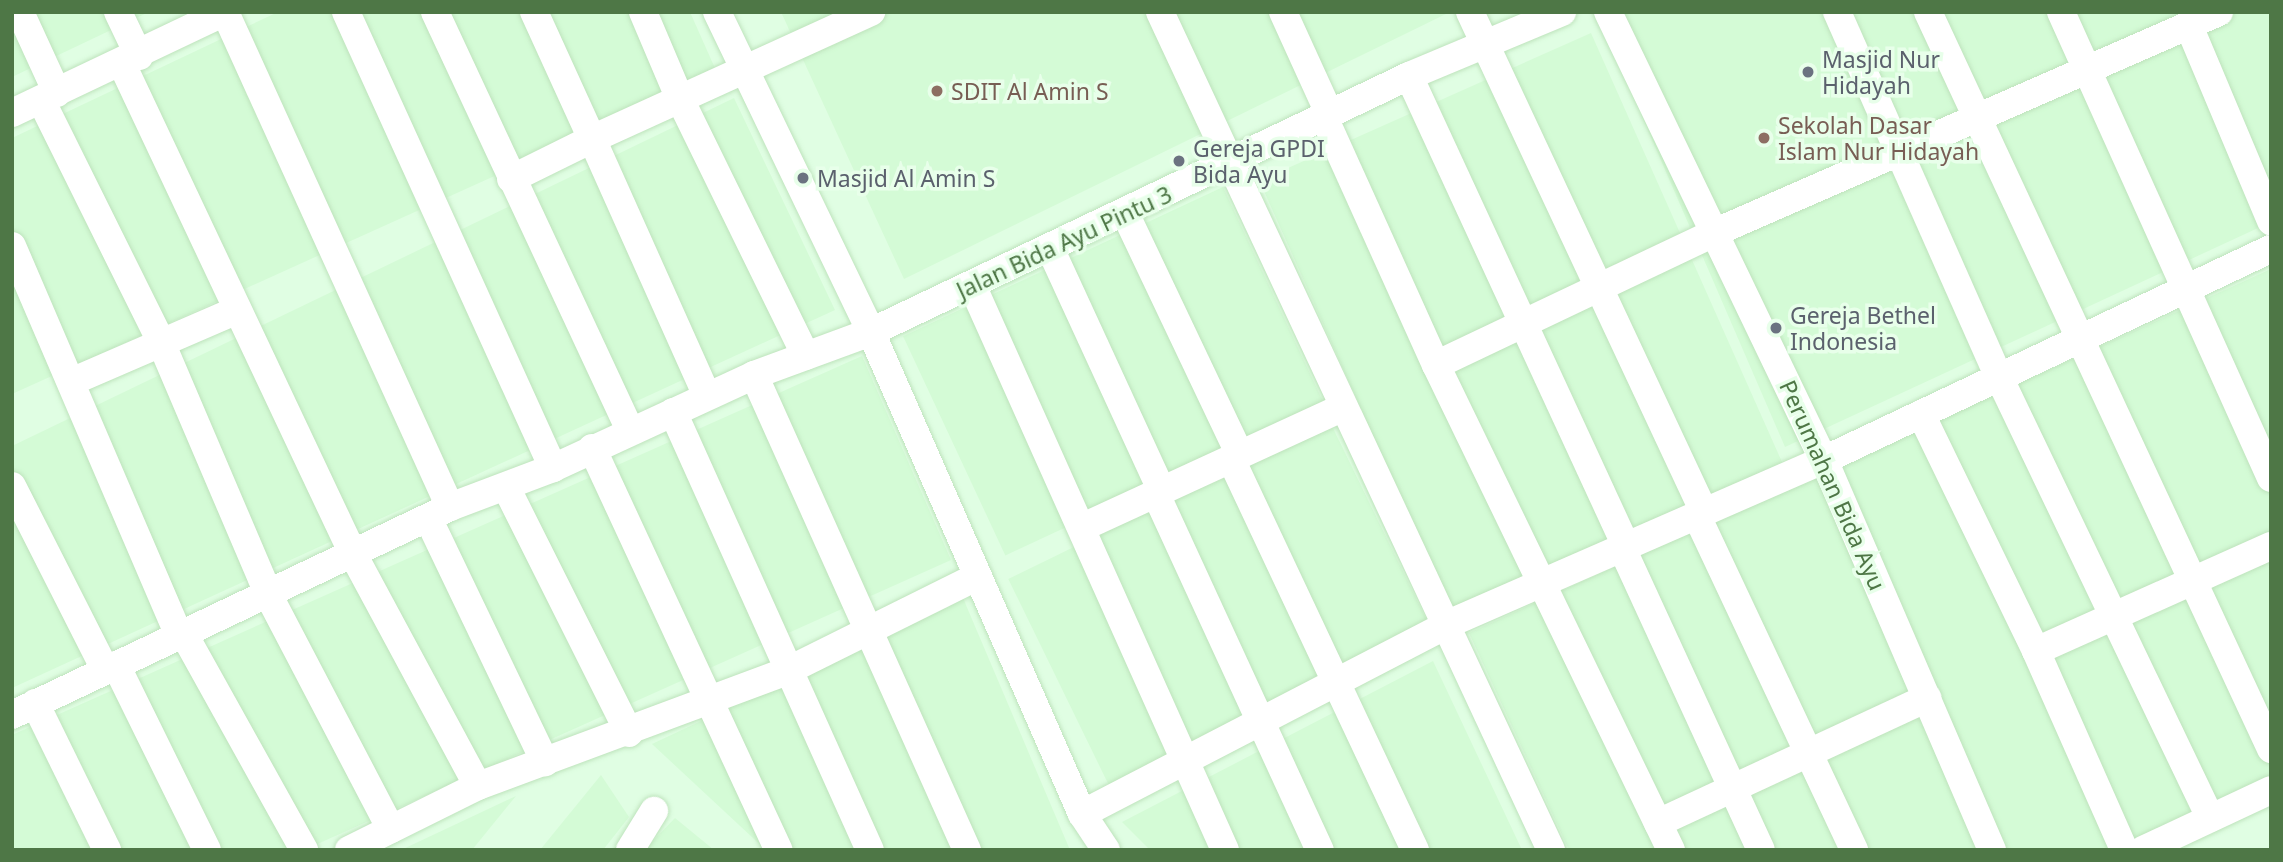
<!DOCTYPE html>
<html>
<head>
<meta charset="utf-8">
<style>
  body { margin:0 }
  #map { position:relative; width:2283px; height:862px; overflow:hidden; background:#e0fee3; font-family:"Noto Sans",sans-serif }
  div>[style] { position:absolute }
  .residential>* { inset:0; background:#d4fbd6; transform-origin:0 0 }
  .roads { filter:drop-shadow(0 0 2px #bee3bc) drop-shadow(0 0 2px #bee3bc) }
  .minor>* { height:28px; margin:-14px; padding:0 14px; transform-origin:14px; border-radius:14px; background:#fff }
  .dots>* { width:19px; height:19px; translate:-50% -50%; box-sizing:border-box; border:4px solid #e8ffea; border-radius:50% }
  span { translate:-50% -50%; white-space:nowrap; text-align:center; line-height:1.15; -webkit-text-stroke:7px #e8ffea; paint-order:stroke }
  .worship-label { font-size:23px; color:#5b616d }
  .left { translate:0 -50%; text-align:left }
  .education-label { font-size:23px; color:#785e54 }
  .street-label { font-size:23px; color:#4e7746 }
  .frame { position:absolute; inset:0; border:14px solid #4e7746; pointer-events:none }
</style>
</head>
<body>
<div id="map">
  <div class="residential">
    <i style="clip-path:polygon(12px 12px,149px 12px,12px 77px)"></i>
    <i style="clip-path:polygon(278px 12px,690px 12px,718px 75px,12px 394px,12px 138px)"></i>
    <i style="clip-path:polygon(781px 12px,1450px 12px,904px 279px)"></i>
    <i style="clip-path:polygon(1626px 12px,2271px 12px,2271px 222px,1785px 447px,1602px 24px)"></i>
    <i style="left:1591px;top:33px;width:491px;height:363px;rotate:66deg"></i>
    <i style="clip-path:polygon(734px 98px,835px 310px,12px 688px,12px 446px)"></i>
    <i style="left:1223px;top:187px;width:242px;height:353px;rotate:65deg"></i>
    <i style="clip-path:polygon(2271px 269px,2271px 796px,2152px 850px,1569px 850px,1469px 633px)"></i>
    <i style="clip-path:polygon(862px 356px,951px 560px,304px 850px,12px 850px,12px 735px)"></i>
    <i style="left:1330px;top:422px;width:234px;height:358px;rotate:64deg"></i>
    <i style="clip-path:polygon(963px 598px,1070px 850px,766px 850px,652px 744px)"></i>
    <i style="clip-path:polygon(1433px 661px,1522px 850px,1150px 850px,1122px 822px)"></i>
    <i style="clip-path:polygon(601px 775px,629px 817px,603px 850px,540px 850px)"></i>
    <i style="clip-path:polygon(516px 796px,472px 850px,401px 850px)"></i>
    <i style="clip-path:polygon(675px 818px,714px 850px,645px 849px)"></i>
  </div>
  <div class="roads">
    <div class="minor">
      <i style="left:20px;top:12px;width:89px;rotate:65.4deg"></i>
      <i style="left:118px;top:12px;width:49px;rotate:64.5deg"></i>
      <i style="left:225px;top:12px;width:544px;rotate:65.56deg"></i>
      <i style="left:346px;top:12px;width:501px;rotate:65.58deg"></i>
      <i style="left:435px;top:12px;width:461px;rotate:65deg"></i>
      <i style="left:643px;top:12px;width:95px;rotate:67deg"></i>
      <i style="left:680px;top:99px;width:286px;rotate:63.9deg"></i>
      <i style="left:717px;top:12px;width:355px;rotate:64.3deg"></i>
      <i style="left:871px;top:332px;width:526px;rotate:66.36deg"></i>
      <i style="left:1082px;top:814px;width:43px;rotate:56.3deg"></i>
      <i style="left:1160px;top:12px;width:925px;rotate:64.99deg"></i>
      <i style="left:1283px;top:12px;width:113px;rotate:65.5deg"></i>
      <i style="left:1470px;top:12px;width:552px;rotate:64.92deg"></i>
      <i style="left:1608px;top:12px;width:497px;rotate:64.3deg"></i>
      <i style="left:1824px;top:460px;width:425px;rotate:66.7deg"></i>
      <i style="left:1837px;top:12px;width:399px;rotate:66.1deg"></i>
      <i style="left:1999px;top:377px;width:489px;rotate:64.4deg"></i>
      <i style="left:1928px;top:12px;width:813px;rotate:65.04deg"></i>
      <i style="left:2061px;top:12px;width:511px;rotate:65.74deg"></i>
      <i style="left:2189px;top:26px;width:212px;rotate:67.2deg"></i>
      <i style="left:121px;top:62px;width:546px;rotate:64.75deg"></i>
      <i style="left:354px;top:556px;width:261px;rotate:61.7deg"></i>
      <i style="left:1409px;top:76px;width:518px;rotate:65.22deg"></i>
      <i style="left:41px;top:100px;width:268px;rotate:63.6deg"></i>
      <i style="left:160px;top:340px;width:278px;rotate:66.9deg"></i>
      <i style="left:269px;top:596px;width:263px;rotate:62.4deg"></i>
      <i style="left:12px;top:113px;width:236px;rotate:-25.4deg"></i>
      <i style="left:1324px;top:117px;width:272px;rotate:65.7deg"></i>
      <i style="left:1436px;top:365px;width:539px;rotate:64.15deg"></i>
      <i style="left:511px;top:179px;width:90px;rotate:-26.3deg"></i>
      <i style="left:592px;top:139px;width:140px;rotate:-114.5deg"></i>
      <i style="left:1125px;top:213px;width:268px;rotate:64.6deg"></i>
      <i style="left:12px;top:246px;width:426px;rotate:66.8deg"></i>
      <i style="left:1050px;top:248px;width:268px;rotate:65.3deg"></i>
      <i style="left:972px;top:285px;width:619px;rotate:65.88deg"></i>
      <i style="left:1436px;top:365px;width:310px;rotate:-25.4deg"></i>
      <i style="left:1716px;top:232px;width:549px;rotate:-23.62deg"></i>
      <i style="left:754px;top:375px;width:521px;rotate:65.85deg"></i>
      <i style="left:71px;top:382px;width:181px;rotate:-23.4deg"></i>
      <i style="left:707px;top:396px;width:282px;rotate:-114.1deg"></i>
      <i style="left:592px;top:139px;width:307px;rotate:-24.5deg"></i>
      <i style="left:673px;top:412px;width:480px;rotate:65.8deg"></i>
      <i style="left:1921px;top:414px;width:263px;rotate:64.1deg"></i>
      <i style="left:2036px;top:651px;width:218px;rotate:66.1deg"></i>
      <i style="left:592px;top:448px;width:443px;rotate:65.1deg"></i>
      <i style="left:1231px;top:459px;width:432px;rotate:64.8deg"></i>
      <i style="left:12px;top:486px;width:205px;rotate:63.1deg"></i>
      <i style="left:506px;top:487px;width:275px;rotate:63.4deg"></i>
      <i style="left:1156px;top:494px;width:392px;rotate:65.3deg"></i>
      <i style="left:1697px;top:516px;width:369px;rotate:64.8deg"></i>
      <i style="left:428px;top:518px;width:271px;rotate:64.4deg"></i>
      <i style="left:1083px;top:527px;width:287px;rotate:-24.7deg"></i>
      <i style="left:1622px;top:548px;width:332px;rotate:65.3deg"></i>
      <i style="left:185px;top:636px;width:245px;rotate:60.9deg"></i>
      <i style="left:2036px;top:651px;width:257px;rotate:-24.1deg"></i>
      <i style="left:116px;top:665px;width:206px;rotate:63.8deg"></i>
      <i style="left:35px;top:703px;width:164px;rotate:63.9deg"></i>
      <i style="left:12px;top:715px;width:485px;rotate:-25.4deg"></i>
      <i style="left:450px;top:507px;width:110px;rotate:-20.7deg"></i>
      <i style="left:553px;top:468px;width:221px;rotate:-24.8deg"></i>
      <i style="left:754px;top:375px;width:125px;rotate:-20.2deg"></i>
      <i style="left:871px;top:332px;width:596px;rotate:-25.45deg"></i>
      <i style="left:1409px;top:76px;width:166px;rotate:-22.7deg"></i>
      <i style="left:1082px;top:814px;width:412px;rotate:-27.4deg"></i>
      <i style="left:1448px;top:624px;width:410px;rotate:-23.6deg"></i>
      <i style="left:1824px;top:460px;width:494px;rotate:-25.3deg"></i>
      <i style="left:1658px;top:823px;width:297px;rotate:-24.9deg"></i>
      <i style="left:349px;top:850px;width:144px;rotate:-26.4deg"></i>
      <i style="left:478px;top:786px;width:330px;rotate:-20.4deg"></i>
      <i style="left:787px;top:671px;width:213px;rotate:-26.4deg"></i>
      <i style="left:630px;top:850px;width:46px;rotate:-58.4deg"></i>
      <i style="left:2143px;top:850px;width:141px;rotate:-25.1deg"></i>
    </div>
  </div>
  <div class="dots">
    <i style="left:1808px;top:72px;background:#6b7280"></i>
    <i style="left:937px;top:91px;background:#8d6e63"></i>
    <i style="left:1764px;top:138px;background:#8d6e63"></i>
    <i style="left:1179px;top:161px;background:#6b7280"></i>
    <i style="left:803px;top:178px;background:#6b7280"></i>
    <i style="left:1776px;top:328px;background:#6b7280"></i>
  </div>
  <div class="worship-label">
    <span class="left" style="left:1822px;top:72px">Masjid Nur<br>Hidayah</span>
    <span class="left" style="left:1193px;top:161px">Gereja GPDI<br>Bida Ayu</span>
    <span class="left" style="left:817px;top:178px">Masjid Al Amin S</span>
    <span class="left" style="left:1790px;top:328px">Gereja Bethel<br>Indonesia</span>
  </div>
  <div class="education-label">
    <span class="left" style="left:951px;top:91px">SDIT Al Amin S</span>
    <span class="left" style="left:1778px;top:138px">Sekolah Dasar<br>Islam Nur Hidayah</span>
  </div>
  <div class="street-label">
    <span style="left:1064px;top:242px;rotate:-25deg">Jalan Bida Ayu Pintu 3</span>
    <span style="left:1833px;top:485px;rotate:66deg">Perumahan Bida Ayu</span>
  </div>
  <div class="frame"></div>
</div>
</body>
</html>
